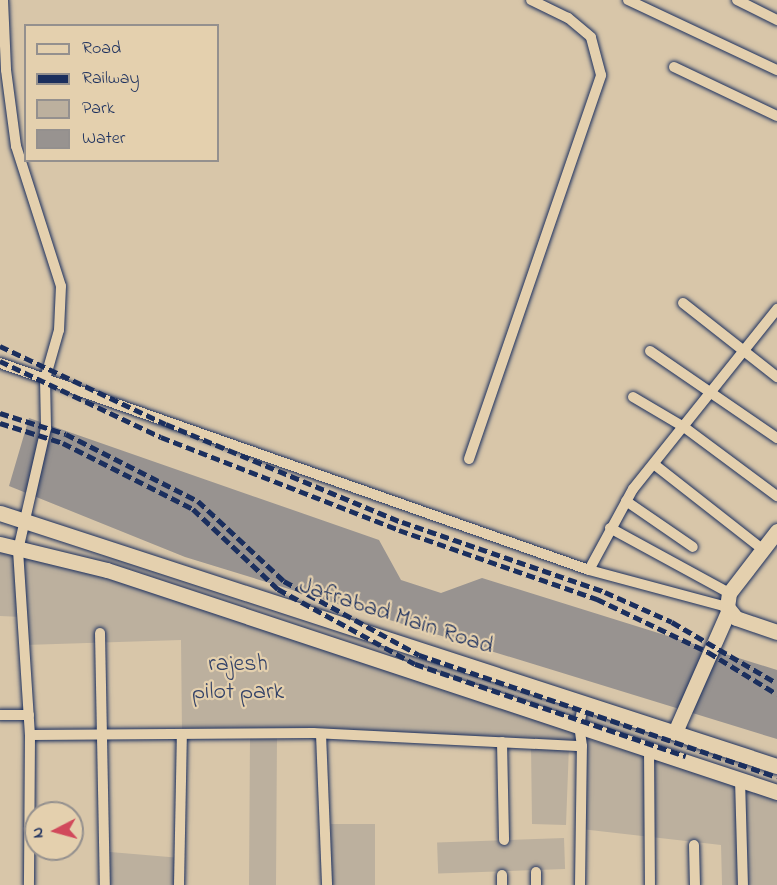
<!DOCTYPE html>
<html>
<head>
<meta charset="utf-8">
<style>
  body { margin:0 }
  #map { position:relative; width:777px; height:885px; overflow:hidden; background:#d8c6a9; font-family:"Indie Flower",sans-serif }
  div>[style] { position:absolute }
  .green>* { inset:0; background:#bcb09e; transform-origin:0 0 }
  .water>* { inset:0; background:#989390 }
  .roads { filter:drop-shadow(0 0 2px #1b2f5e) drop-shadow(0 0 2px #1b2f5e) }
  .street>* { height:10px; margin:-5px; padding:0 5px; transform-origin:5px; border-radius:5px; background:#e4d0ae }
  .secondary>* { height:15px; margin:-7.5px; padding:0 7.5px; transform-origin:7.5px; border-radius:7.5px; background:#e4d0ae }
  .rail>* { height:4.5px; margin-top:-2.25px; transform-origin:0; background:repeating-linear-gradient(90deg,#1b2f5e 0 9px,transparent 0 13.5px) }
  span { translate:-50% -50%; white-space:nowrap; text-align:center; line-height:1.15; -webkit-text-stroke:4.5px #e4d0ae; paint-order:stroke }
  .street-label { font-size:24px; color:#1b2f5e }
  .park-label { font-size:24px; color:#334268 }
  .legend { position:absolute; left:24px; top:24px; width:195px; height:138px; box-sizing:border-box; background:#e4d0ae; border:2px solid #94908e; margin:0; padding:8px 10px; list-style:none; font-size:18px; color:#1b2f5e }
  .legend li { display:flex; align-items:center; gap:12px; height:30px }
  .legend b { width:30px; border:2px solid #94908e }
  .north { position:absolute; left:24px; top:801px; width:60px; height:60px; box-sizing:border-box; background:#e4d0ae; border:2px solid #94908e; border-radius:50%; rotate:264deg; font-size:16px; font-weight:700; line-height:24px; text-align:center; color:#1b2f5e }
  .north::after { content:''; display:block; margin:auto; width:21px; height:27px; background:#d1495b; clip-path:polygon(50% 0,100% 100%,50% 72%,0 100%) }
</style>
</head>
<body>
<div id="map">
  <div class="green">
    <i style="clip-path:polygon(0 550px,18px 551px,579px 725px,581px 737px,777px 796px,777px 885px,722px 885px,721px 845px,581px 829px,581px 746px,569px 746px,566px 825px,532px 824px,531px 745px,277px 737px,276px 885px,249px 885px,250px 736px,182px 734px,181px 640px,25px 645px,23px 617px,0 616px)"></i>
    <i style="left:331px;top:824px;width:44px;height:61px"></i>
    <i style="left:564px;top:838px;width:31px;height:127px;rotate:88deg"></i>
    <i style="clip-path:polygon(110px 852px,181px 858px,181px 885px,110px 885px)"></i>
  </div>
  <div class="water">
    <i style="clip-path:polygon(29px 418px,379px 540px,401px 580px,441px 593px,482px 578px,777px 670px,777px 739px,185px 557px,9px 486px)"></i>
  </div>
  <div class="roads">
    <div class="street">
      <i style="left:3px;top:0;width:70px;rotate:87.5deg"></i>
      <i style="left:6px;top:70px;width:77px;rotate:82.5deg"></i>
      <i style="left:16px;top:146px;width:147px;rotate:72.2deg"></i>
      <i style="left:61px;top:286px;width:44px;rotate:92.6deg"></i>
      <i style="left:59px;top:330px;width:51px;rotate:105.9deg"></i>
      <i style="left:45px;top:379px;width:49px;rotate:88.8deg"></i>
      <i style="left:46px;top:428px;width:125px;rotate:102.9deg"></i>
      <i style="left:18px;top:550px;width:185px;rotate:86.3deg"></i>
      <i style="left:30px;top:735px;width:150px;rotate:90.4deg"></i>
      <i style="left:628px;top:0;width:165px;rotate:25.2deg"></i>
      <i style="left:737px;top:0;width:45px;rotate:26.6deg"></i>
      <i style="left:674px;top:67px;width:114px;rotate:25.4deg"></i>
      <i style="left:683px;top:303px;width:120px;rotate:38.2deg"></i>
      <i style="left:650px;top:351px;width:154px;rotate:34.4deg"></i>
      <i style="left:0;top:363px;width:624px;rotate:19.36deg"></i>
      <i style="left:589px;top:570px;width:143px;rotate:15deg"></i>
      <i style="left:633px;top:397px;width:59px;rotate:30.5deg"></i>
      <i style="left:684px;top:427px;width:116px;rotate:36.6deg"></i>
      <i style="left:469px;top:459px;width:406px;rotate:-71deg"></i>
      <i style="left:601px;top:75px;width:39px;rotate:-105deg"></i>
      <i style="left:591px;top:37px;width:30px;rotate:-140deg"></i>
      <i style="left:568px;top:18px;width:41px;rotate:-154.1deg"></i>
      <i style="left:655px;top:465px;width:136px;rotate:38.1deg"></i>
      <i style="left:626px;top:501px;width:81px;rotate:34.5deg"></i>
      <i style="left:610px;top:528px;width:136px;rotate:28.6deg"></i>
      <i style="left:589px;top:570px;width:92px;rotate:-61.5deg"></i>
      <i style="left:633px;top:489px;width:231px;rotate:-51.3deg"></i>
      <i style="left:100px;top:633px;width:252px;rotate:88.9deg"></i>
      <i style="left:0;top:715px;width:29px"></i>
      <i style="left:321px;top:734px;width:151px;rotate:87.7deg"></i>
      <i style="left:30px;top:735px;width:283px;rotate:-0.4deg"></i>
      <i style="left:313px;top:733px;width:269px;rotate:2.8deg"></i>
      <i style="left:502px;top:742px;width:98px;rotate:88.8deg"></i>
      <i style="left:649px;top:748px;width:137px;rotate:89.6deg"></i>
      <i style="left:740px;top:779px;width:106px;rotate:88.4deg"></i>
      <i style="left:694px;top:845px;width:40px;rotate:88.6deg"></i>
      <i style="left:502px;top:875px;width:10px;rotate:90deg"></i>
      <i style="left:179px;top:885px;width:151px;rotate:-88.9deg"></i>
      <i style="left:536px;top:885px;width:13px;rotate:-90deg"></i>
      <i style="left:580px;top:885px;width:139px;rotate:-89.2deg"></i>
      <i style="left:582px;top:746px;width:21px;rotate:-98deg"></i>
      <i style="left:579px;top:725px;width:24px;rotate:-78deg"></i>
    </div>
    <div class="secondary">
      <i style="left:0;top:513px;width:817px;rotate:18.04deg"></i>
      <i style="left:777px;top:531px;width:78px;rotate:127.7deg"></i>
      <i style="left:729px;top:593px;width:14px;rotate:98deg"></i>
      <i style="left:727px;top:607px;width:14px;rotate:51deg"></i>
      <i style="left:736px;top:618px;width:43px;rotate:18.9deg"></i>
      <i style="left:0;top:544px;width:110px;rotate:13.7deg"></i>
      <i style="left:107px;top:570px;width:706px;rotate:18.33deg"></i>
      <i style="left:675px;top:732px;width:131px;rotate:-66.2deg"></i>
    </div>
  </div>
  <div class="rail">
    <i style="left:0;top:346px;width:183px;rotate:25.2deg"></i>
    <i style="left:166px;top:424px;width:256px;rotate:22.6deg"></i>
    <i style="left:402px;top:522px;width:215px;rotate:19deg"></i>
    <i style="left:605px;top:592px;width:73px;rotate:24.1deg"></i>
    <i style="left:672px;top:622px;width:121px;rotate:30.2deg"></i>
    <i style="left:0;top:361px;width:178px;rotate:25.3deg"></i>
    <i style="left:161px;top:437px;width:256px;rotate:21.3deg"></i>
    <i style="left:399px;top:530px;width:210px;rotate:19.2deg"></i>
    <i style="left:597px;top:599px;width:123px;rotate:25.5deg"></i>
    <i style="left:708px;top:652px;width:81px;rotate:31.3deg"></i>
    <i style="left:0;top:413px;width:69px;rotate:17.7deg"></i>
    <i style="left:66px;top:434px;width:148px;rotate:26.9deg"></i>
    <i style="left:198px;top:501px;width:117px;rotate:42.9deg"></i>
    <i style="left:284px;top:581px;width:154px;rotate:28.7deg"></i>
    <i style="left:419px;top:655px;width:378px;rotate:18.8deg"></i>
    <i style="left:0;top:423px;width:66px;rotate:17.6deg"></i>
    <i style="left:63px;top:443px;width:146px;rotate:26.9deg"></i>
    <i style="left:193px;top:509px;width:117px;rotate:43.3deg"></i>
    <i style="left:278px;top:589px;width:156px;rotate:28.7deg"></i>
    <i style="left:415px;top:664px;width:286px;rotate:18.8deg"></i>
  </div>
  <div class="street-label">
    <span style="left:396px;top:617px;rotate:18deg">Jafrabad Main Road</span>
  </div>
  <div class="park-label">
    <span style="left:238px;top:679px">rajesh<br>pilot park</span>
  </div>
  <ul class="legend">
  <li><b style="height:8px;background:#e4d0ae"></b>Road</li>
  <li><b style="height:8px;background:#1b2f5e"></b>Railway</li>
  <li><b style="height:16px;background:#bcb09e"></b>Park</li>
  <li><b style="height:16px;background:#989390"></b>Water</li>
  </ul>
  <div class="north">N</div>
</div>
</body>
</html>
